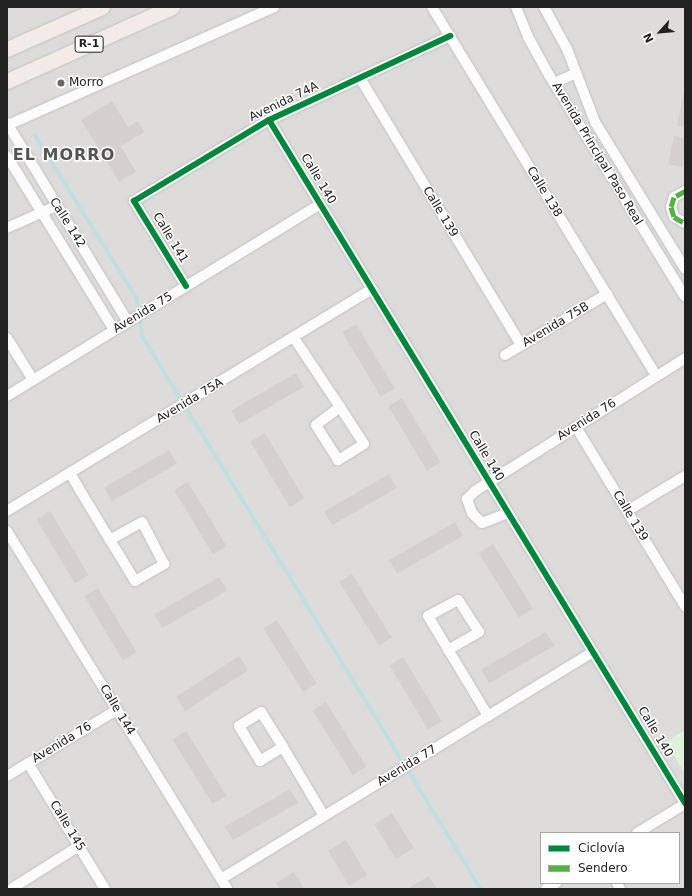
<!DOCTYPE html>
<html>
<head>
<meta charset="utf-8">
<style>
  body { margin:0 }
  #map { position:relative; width:692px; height:896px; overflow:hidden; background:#efecea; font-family:"DejaVu Sans",sans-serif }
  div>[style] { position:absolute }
  .residential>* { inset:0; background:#dedcdb }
  .religious>* { inset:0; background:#dddcdb }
  .park>* { inset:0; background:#ddf2d8 }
  .stream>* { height:3.5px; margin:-1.75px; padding:0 1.75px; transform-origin:1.75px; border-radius:1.75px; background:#c0dfe0 }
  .building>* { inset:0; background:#d4d0cf; transform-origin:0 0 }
  .roads { filter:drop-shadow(0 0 1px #c2c1c0) drop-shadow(0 0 1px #c2c1c0) }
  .street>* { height:10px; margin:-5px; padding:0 5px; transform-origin:5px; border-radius:5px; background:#fdfcfc }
  .primary>* { height:15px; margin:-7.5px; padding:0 7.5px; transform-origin:7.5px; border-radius:7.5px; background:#f2ebe7 }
  .quiet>* { height:5px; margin-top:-2.5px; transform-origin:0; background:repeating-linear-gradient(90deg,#55b145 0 10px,transparent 0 15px) }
  .cycleway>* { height:6px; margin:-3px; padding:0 3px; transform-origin:3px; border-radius:3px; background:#00873e }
  .dots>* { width:11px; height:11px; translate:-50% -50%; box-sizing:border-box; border:2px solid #fff; border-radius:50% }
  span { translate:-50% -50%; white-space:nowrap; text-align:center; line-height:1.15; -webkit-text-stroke:3px #fff; paint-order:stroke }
  .shield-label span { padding:1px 3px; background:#fff; border:1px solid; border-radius:3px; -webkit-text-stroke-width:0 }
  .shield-label { font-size:11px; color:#212121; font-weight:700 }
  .poi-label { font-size:12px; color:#212121 }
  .left { translate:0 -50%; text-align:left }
  .street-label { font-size:12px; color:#212121 }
  .district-label { font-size:16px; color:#545454; font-weight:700; letter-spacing:1px }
  .frame { position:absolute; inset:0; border:8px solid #212121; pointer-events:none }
  .legend { position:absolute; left:540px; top:832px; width:140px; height:52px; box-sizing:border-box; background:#fff; border:1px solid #a6a6a6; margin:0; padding:5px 7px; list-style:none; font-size:12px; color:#212121 }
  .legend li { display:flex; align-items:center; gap:8px; height:20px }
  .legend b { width:20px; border:1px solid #a6a6a6 }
  .north { position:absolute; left:640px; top:12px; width:40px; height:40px; -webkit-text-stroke:3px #fff; paint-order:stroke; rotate:243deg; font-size:11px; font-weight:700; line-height:16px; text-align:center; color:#212121 }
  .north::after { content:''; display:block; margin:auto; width:14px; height:18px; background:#212121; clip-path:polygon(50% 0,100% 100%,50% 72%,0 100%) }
</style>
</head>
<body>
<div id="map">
  <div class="residential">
    <i style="clip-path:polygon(evenodd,7px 7px,685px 7px,685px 889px,7px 889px,7px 7px,541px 833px,679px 833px,679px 883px,541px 883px,541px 833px)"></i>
  </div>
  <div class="religious">
    <i style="clip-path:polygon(615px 7px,646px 7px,621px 20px)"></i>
  </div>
  <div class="park">
    <i style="clip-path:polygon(685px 730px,685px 774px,666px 742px)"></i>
  </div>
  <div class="stream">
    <i style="left:35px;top:135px;width:192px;rotate:58deg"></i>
    <i style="left:137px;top:298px;width:39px;rotate:81deg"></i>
    <i style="left:143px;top:337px;width:647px;rotate:58.52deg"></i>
  </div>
  <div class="building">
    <i style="clip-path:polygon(685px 87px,685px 127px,677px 126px)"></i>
    <i style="clip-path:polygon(112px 101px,128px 127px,138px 121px,144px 132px,121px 146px,136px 172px,119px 182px,81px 120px)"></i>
    <i style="clip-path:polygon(674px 136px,685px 138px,683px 167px,668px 164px)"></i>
    <i style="left:356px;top:324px;width:75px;height:16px;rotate:59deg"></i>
    <i style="left:296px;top:373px;width:16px;height:75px;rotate:60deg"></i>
    <i style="left:402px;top:398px;width:75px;height:16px;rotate:59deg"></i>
    <i style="left:265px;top:433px;width:76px;height:17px;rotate:59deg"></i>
    <i style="left:169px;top:450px;width:16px;height:75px;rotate:60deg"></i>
    <i style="left:389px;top:474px;width:16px;height:75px;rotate:60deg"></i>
    <i style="left:188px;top:482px;width:75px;height:16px;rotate:59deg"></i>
    <i style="left:50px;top:511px;width:75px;height:16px;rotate:59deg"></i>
    <i style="left:455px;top:522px;width:16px;height:76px;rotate:60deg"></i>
    <i style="left:493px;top:544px;width:76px;height:17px;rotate:58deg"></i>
    <i style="left:352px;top:574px;width:75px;height:15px;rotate:58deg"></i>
    <i style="left:219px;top:577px;width:16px;height:75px;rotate:60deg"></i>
    <i style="left:98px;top:588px;width:75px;height:16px;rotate:59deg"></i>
    <i style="left:277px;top:620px;width:75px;height:16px;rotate:58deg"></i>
    <i style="left:546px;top:632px;width:16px;height:75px;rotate:60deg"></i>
    <i style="left:239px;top:656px;width:17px;height:75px;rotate:57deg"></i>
    <i style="left:403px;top:657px;width:75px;height:16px;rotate:59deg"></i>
    <i style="left:326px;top:702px;width:76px;height:16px;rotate:58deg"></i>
    <i style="left:186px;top:731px;width:76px;height:16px;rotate:58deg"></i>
    <i style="left:290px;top:789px;width:16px;height:75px;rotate:60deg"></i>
    <i style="left:392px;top:813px;width:41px;height:21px;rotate:58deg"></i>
    <i style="left:346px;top:840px;width:41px;height:21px;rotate:59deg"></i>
    <i style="clip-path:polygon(294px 872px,304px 889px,280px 889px,276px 883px)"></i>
    <i style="clip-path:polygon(429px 876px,437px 889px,412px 889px,410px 887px)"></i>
  </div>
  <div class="roads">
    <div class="street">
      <i style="left:432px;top:7px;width:432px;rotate:58.7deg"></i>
      <i style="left:516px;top:7px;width:32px;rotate:68deg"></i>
      <i style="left:528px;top:37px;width:43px;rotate:61.1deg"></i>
      <i style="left:549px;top:75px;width:260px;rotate:58.5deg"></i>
      <i style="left:544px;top:7px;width:48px;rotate:61.3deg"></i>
      <i style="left:567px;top:49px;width:78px;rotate:69deg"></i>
      <i style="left:595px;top:122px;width:172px;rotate:58.5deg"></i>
      <i style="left:360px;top:78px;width:312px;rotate:58.9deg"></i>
      <i style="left:554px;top:83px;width:24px;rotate:-24deg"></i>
      <i style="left:269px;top:120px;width:800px;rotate:58.66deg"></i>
      <i style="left:7px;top:123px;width:233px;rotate:58.7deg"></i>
      <i style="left:8px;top:125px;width:291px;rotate:-23.9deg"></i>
      <i style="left:7px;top:156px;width:204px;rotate:58.4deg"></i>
      <i style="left:685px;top:191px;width:13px;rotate:151deg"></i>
      <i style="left:674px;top:197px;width:10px;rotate:107deg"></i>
      <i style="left:671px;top:207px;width:10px;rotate:73deg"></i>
      <i style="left:674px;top:217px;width:13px;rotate:29deg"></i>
      <i style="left:7px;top:228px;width:54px;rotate:-24.2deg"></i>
      <i style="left:186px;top:286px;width:100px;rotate:-121.5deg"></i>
      <i style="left:134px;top:201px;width:157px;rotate:-31deg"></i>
      <i style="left:269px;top:120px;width:200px;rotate:-24.9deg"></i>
      <i style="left:7px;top:338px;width:49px;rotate:58.2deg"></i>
      <i style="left:294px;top:338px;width:83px;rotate:56.3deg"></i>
      <i style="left:340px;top:407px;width:44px;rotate:57deg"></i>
      <i style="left:364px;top:444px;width:31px;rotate:148deg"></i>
      <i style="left:338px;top:460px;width:41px;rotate:-122.2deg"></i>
      <i style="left:316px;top:425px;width:30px;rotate:-37deg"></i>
      <i style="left:505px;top:355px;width:119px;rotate:-30.9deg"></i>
      <i style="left:7px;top:396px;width:367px;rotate:-31.5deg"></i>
      <i style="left:576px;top:427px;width:210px;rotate:58.7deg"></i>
      <i style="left:70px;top:473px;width:22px;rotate:60deg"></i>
      <i style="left:81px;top:492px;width:56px;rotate:58.9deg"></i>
      <i style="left:110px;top:540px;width:48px;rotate:58.6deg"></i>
      <i style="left:135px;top:581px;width:34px;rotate:-30deg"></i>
      <i style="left:164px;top:564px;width:47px;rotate:-117.6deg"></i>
      <i style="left:142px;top:522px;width:37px;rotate:151deg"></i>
      <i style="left:7px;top:511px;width:427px;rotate:-31.3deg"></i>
      <i style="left:627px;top:511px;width:68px;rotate:-31.1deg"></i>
      <i style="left:508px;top:513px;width:28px;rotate:159deg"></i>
      <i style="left:482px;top:523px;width:14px;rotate:-135deg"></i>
      <i style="left:472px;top:513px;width:15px;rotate:-110deg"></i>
      <i style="left:467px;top:499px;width:11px;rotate:-45deg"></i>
      <i style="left:475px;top:491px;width:249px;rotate:-32.3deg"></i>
      <i style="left:7px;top:531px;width:420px;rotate:58.4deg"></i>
      <i style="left:448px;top:650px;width:36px;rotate:-30deg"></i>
      <i style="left:479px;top:632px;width:38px;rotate:-123deg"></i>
      <i style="left:458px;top:600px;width:34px;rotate:152deg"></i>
      <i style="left:428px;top:616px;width:117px;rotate:59deg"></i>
      <i style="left:283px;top:747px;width:27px;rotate:149deg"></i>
      <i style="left:260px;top:761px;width:41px;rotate:-121deg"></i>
      <i style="left:239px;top:726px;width:26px;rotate:-32deg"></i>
      <i style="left:261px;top:712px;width:41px;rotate:57.8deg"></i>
      <i style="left:283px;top:747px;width:80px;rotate:59.3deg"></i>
      <i style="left:28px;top:763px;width:148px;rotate:58.6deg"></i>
      <i style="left:7px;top:776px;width:128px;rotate:-31deg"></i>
      <i style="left:637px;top:833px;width:56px;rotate:-31.1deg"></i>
      <i style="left:221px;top:879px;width:436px;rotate:-31.4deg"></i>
      <i style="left:617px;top:883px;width:7px;rotate:63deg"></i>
      <i style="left:11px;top:889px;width:80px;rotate:-32.3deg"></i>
      <i style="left:546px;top:889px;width:12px;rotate:-31deg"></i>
    </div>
    <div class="primary">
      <i style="left:7px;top:49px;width:104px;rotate:-23.9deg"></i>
      <i style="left:7px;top:81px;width:181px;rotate:-24.2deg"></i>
    </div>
  </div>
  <div class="quiet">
    <i style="left:685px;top:191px;width:13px;rotate:151deg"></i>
    <i style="left:674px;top:197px;width:10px;rotate:107deg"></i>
    <i style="left:671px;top:207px;width:10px;rotate:73deg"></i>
    <i style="left:674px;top:217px;width:13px;rotate:29deg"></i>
  </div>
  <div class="cycleway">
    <i style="left:269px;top:120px;width:800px;rotate:58.66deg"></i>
    <i style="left:186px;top:286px;width:100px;rotate:-121.5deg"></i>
    <i style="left:134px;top:201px;width:157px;rotate:-31deg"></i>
    <i style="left:269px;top:120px;width:200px;rotate:-24.9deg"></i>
  </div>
  <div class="dots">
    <i style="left:61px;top:83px;background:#696867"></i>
  </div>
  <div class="shield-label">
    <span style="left:89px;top:44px">R-1</span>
  </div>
  <div class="poi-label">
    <span class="left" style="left:69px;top:83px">Morro</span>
  </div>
  <div class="street-label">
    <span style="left:284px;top:102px;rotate:-26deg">Avenida 74A</span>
    <span style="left:597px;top:154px;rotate:59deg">Avenida Principal Paso Real</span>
    <span style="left:318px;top:179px;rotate:59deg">Calle 140</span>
    <span style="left:544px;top:192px;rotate:59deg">Calle 138</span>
    <span style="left:440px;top:212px;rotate:59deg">Calle 139</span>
    <span style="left:67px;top:223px;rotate:58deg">Calle 142</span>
    <span style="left:170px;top:238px;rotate:59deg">Calle 141</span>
    <span style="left:143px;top:313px;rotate:-31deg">Avenida 75</span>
    <span style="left:556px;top:325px;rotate:-31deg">Avenida 75B</span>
    <span style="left:190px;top:401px;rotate:-31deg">Avenida 75A</span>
    <span style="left:587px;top:420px;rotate:-32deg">Avenida 76</span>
    <span style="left:486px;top:456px;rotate:59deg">Calle 140</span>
    <span style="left:630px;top:516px;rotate:59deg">Calle 139</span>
    <span style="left:117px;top:710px;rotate:59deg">Calle 144</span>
    <span style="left:655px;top:732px;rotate:59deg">Calle 140</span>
    <span style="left:62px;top:743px;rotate:-31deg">Avenida 76</span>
    <span style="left:407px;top:766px;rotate:-31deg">Avenida 77</span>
    <span style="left:67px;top:826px;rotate:59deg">Calle 145</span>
  </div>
  <div class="district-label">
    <span style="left:64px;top:155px">EL MORRO</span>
  </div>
  <div class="frame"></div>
  <ul class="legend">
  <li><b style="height:5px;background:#00873e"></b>Ciclovía</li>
  <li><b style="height:5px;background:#55b145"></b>Sendero</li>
  </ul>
  <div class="north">N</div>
</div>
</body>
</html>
